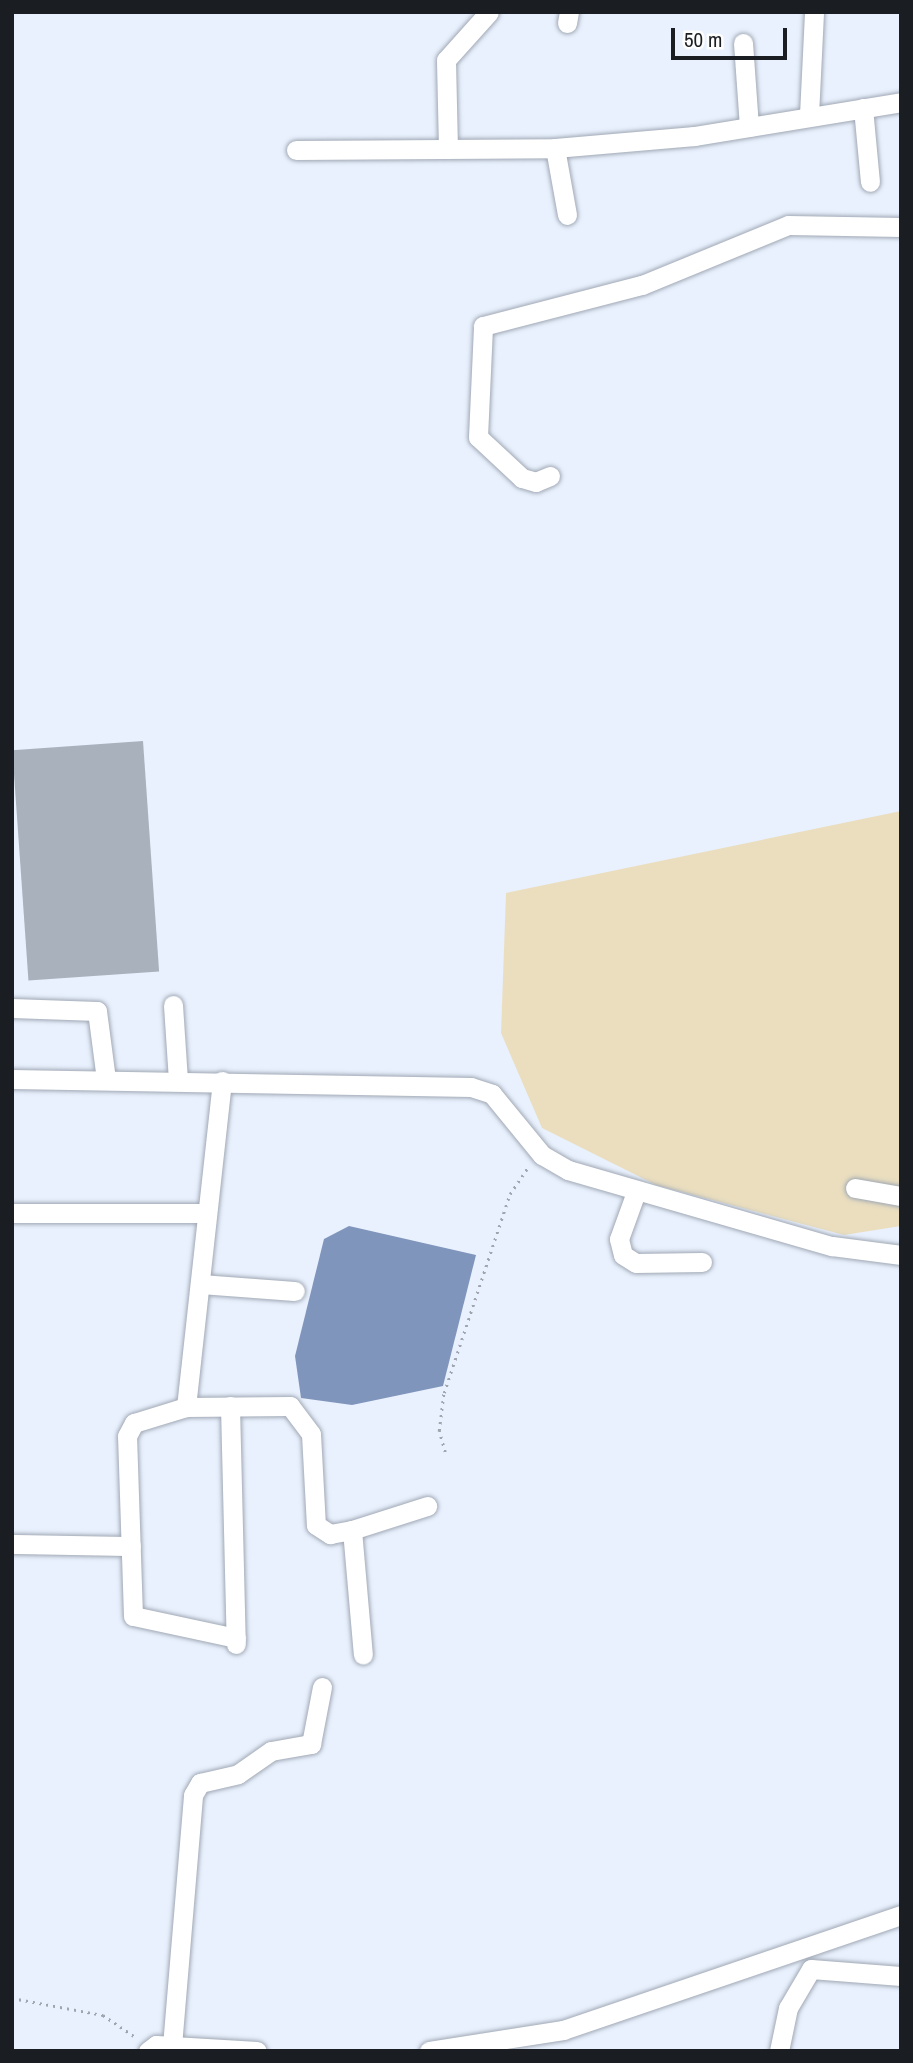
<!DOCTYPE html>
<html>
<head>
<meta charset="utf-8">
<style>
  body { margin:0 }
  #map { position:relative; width:913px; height:2063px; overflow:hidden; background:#e9f1fe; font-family:"Archivo Narrow",sans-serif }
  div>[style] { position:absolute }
  .green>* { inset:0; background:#eadebf }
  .water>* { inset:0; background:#8095bb }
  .building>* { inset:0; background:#a9b1bd; transform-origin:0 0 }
  .path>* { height:2.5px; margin-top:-1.25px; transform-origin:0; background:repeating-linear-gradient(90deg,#a0a6b0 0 2px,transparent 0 7px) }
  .roads { filter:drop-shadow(0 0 2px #a0a8b4) drop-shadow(0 0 2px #a0a8b4) }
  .minor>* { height:19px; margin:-9.5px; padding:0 9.5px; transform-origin:9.5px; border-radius:9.5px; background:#fff }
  span { translate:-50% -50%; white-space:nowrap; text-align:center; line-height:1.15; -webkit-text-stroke:5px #fdfdfd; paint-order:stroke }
  .frame { position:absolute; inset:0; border:14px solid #1a1d21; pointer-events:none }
  .scale { position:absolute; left:671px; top:28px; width:116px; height:32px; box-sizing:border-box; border:4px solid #1a1d21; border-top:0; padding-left:9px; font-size:21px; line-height:24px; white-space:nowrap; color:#1a1d21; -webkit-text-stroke:5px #fdfdfd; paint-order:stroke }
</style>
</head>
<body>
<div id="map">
  <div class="green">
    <i style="clip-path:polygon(901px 811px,901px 1226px,844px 1235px,656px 1185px,542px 1128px,501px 1033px,506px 893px)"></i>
  </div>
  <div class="water">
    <i style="clip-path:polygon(349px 1226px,476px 1255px,443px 1386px,352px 1405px,301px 1398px,295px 1356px,324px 1239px)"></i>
  </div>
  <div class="building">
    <i style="left:143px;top:741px;width:231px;height:131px;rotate:86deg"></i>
  </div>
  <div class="path">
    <i style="left:445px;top:1452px;width:22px;rotate:-106deg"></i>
    <i style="left:439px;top:1431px;width:38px;rotate:-83deg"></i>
    <i style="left:444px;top:1393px;width:210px;rotate:-71.7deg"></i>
    <i style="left:510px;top:1194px;width:34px;rotate:-56deg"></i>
    <i style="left:12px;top:1998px;width:93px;rotate:10.6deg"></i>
    <i style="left:103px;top:2015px;width:41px;rotate:34.1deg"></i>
  </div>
  <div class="roads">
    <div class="minor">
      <i style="left:567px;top:23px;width:11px;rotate:-80deg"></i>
      <i style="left:743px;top:43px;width:84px;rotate:85.9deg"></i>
      <i style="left:863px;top:108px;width:74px;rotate:84.6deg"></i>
      <i style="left:809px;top:115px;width:103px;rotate:-87.2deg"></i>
      <i style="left:555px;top:148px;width:68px;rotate:79.8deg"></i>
      <i style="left:448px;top:149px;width:89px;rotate:-91.3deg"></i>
      <i style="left:446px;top:60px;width:64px;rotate:-48.1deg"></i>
      <i style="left:296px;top:150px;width:259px;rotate:-0.4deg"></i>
      <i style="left:555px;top:148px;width:140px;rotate:-4.9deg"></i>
      <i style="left:694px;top:136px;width:210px;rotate:-9.3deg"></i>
      <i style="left:550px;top:476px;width:15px;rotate:157deg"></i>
      <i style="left:536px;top:482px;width:15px;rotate:-164deg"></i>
      <i style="left:522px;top:478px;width:60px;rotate:-137deg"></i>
      <i style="left:478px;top:437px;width:111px;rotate:-87.4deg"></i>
      <i style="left:483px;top:326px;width:164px;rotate:-14.5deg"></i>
      <i style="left:642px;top:285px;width:158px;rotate:-22.3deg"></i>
      <i style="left:788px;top:225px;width:113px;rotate:1deg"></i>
      <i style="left:173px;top:1005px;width:75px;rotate:86.2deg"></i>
      <i style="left:12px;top:1008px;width:85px;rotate:2deg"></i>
      <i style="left:97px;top:1011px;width:69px;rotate:82.5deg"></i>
      <i style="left:12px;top:1079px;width:459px;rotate:1deg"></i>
      <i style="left:471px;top:1087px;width:22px;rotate:18deg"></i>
      <i style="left:492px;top:1094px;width:79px;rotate:50.7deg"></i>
      <i style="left:542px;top:1155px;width:30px;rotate:30deg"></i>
      <i style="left:568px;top:1170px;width:275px;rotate:16.1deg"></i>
      <i style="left:832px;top:1246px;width:70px;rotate:7.4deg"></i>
      <i style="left:855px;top:1188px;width:47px;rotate:9.9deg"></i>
      <i style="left:636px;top:1192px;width:50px;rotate:109.9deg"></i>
      <i style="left:619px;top:1239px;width:16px;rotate:76deg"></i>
      <i style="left:623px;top:1255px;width:15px;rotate:32deg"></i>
      <i style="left:636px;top:1263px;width:66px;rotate:-0.9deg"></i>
      <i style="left:12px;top:1213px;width:195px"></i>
      <i style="left:200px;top:1284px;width:95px;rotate:4.2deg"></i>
      <i style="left:230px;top:1406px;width:238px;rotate:88.6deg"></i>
      <i style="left:186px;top:1407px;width:328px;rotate:-83.7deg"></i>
      <i style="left:352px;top:1530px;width:125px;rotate:85deg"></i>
      <i style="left:12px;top:1544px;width:119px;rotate:1deg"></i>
      <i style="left:236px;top:1638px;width:105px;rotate:-167.9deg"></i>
      <i style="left:133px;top:1616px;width:180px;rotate:-91.9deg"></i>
      <i style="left:127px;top:1436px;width:15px;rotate:-62deg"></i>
      <i style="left:134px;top:1423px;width:54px;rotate:-17.1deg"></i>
      <i style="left:186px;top:1407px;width:104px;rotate:-0.6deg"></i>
      <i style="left:290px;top:1406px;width:35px;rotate:53deg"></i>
      <i style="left:311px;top:1434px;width:91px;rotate:86.9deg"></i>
      <i style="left:316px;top:1525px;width:17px;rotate:33deg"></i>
      <i style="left:330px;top:1534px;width:22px;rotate:-10deg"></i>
      <i style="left:352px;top:1530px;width:79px;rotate:-17.7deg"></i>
      <i style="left:172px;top:2046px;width:252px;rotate:-85.2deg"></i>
      <i style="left:193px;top:1795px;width:14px;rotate:-60deg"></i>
      <i style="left:200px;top:1783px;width:39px;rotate:-13deg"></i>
      <i style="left:238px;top:1774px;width:40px;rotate:-34.9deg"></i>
      <i style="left:271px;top:1751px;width:41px;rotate:-9.9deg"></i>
      <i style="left:311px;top:1744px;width:58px;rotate:-79.1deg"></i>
      <i style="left:148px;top:2051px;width:10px;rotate:-37deg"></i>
      <i style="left:156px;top:2045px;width:101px;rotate:3.4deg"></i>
      <i style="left:429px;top:2051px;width:136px;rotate:-8.9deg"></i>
      <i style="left:563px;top:2030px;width:357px;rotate:-18.8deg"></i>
      <i style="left:779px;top:2051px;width:44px;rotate:-78.2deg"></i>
      <i style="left:788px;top:2008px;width:45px;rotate:-59.5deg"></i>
      <i style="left:811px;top:1969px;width:90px;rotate:4.4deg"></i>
    </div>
  </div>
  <div class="frame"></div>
  <div class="scale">50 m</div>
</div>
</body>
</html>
